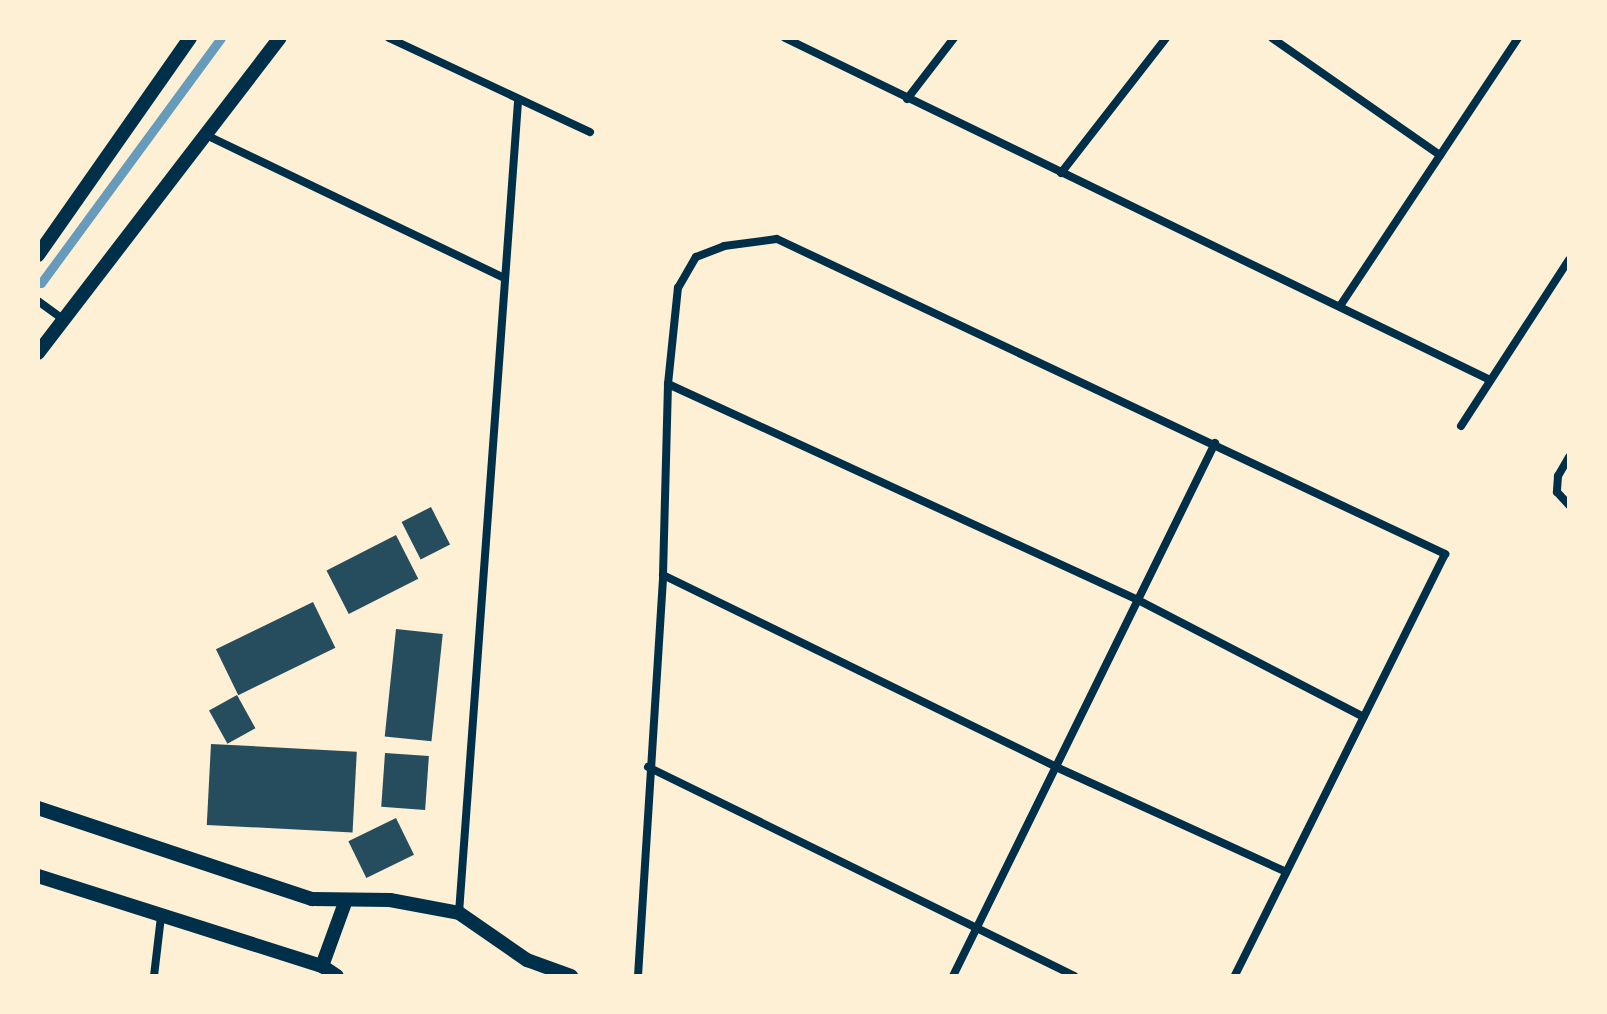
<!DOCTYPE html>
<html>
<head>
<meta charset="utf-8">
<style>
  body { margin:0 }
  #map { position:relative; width:1607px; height:1014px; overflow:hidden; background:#fdf0d5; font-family:Mulish,sans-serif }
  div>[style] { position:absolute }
  .stream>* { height:9px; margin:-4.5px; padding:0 4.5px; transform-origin:4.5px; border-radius:4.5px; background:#669bbc }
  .building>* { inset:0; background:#264d5e; transform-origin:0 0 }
  .minor>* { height:8px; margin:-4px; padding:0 4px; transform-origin:4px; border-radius:4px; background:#003049 }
  .tertiary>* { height:14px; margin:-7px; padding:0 7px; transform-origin:7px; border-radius:7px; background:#003049 }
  span { translate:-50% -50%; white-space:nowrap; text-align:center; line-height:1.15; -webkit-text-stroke:6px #fdf0d5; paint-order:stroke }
  .frame { position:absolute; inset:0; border:40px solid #fdf0d5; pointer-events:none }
</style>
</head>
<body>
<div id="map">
  <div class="stream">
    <i style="left:41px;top:283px;width:304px;rotate:-53.7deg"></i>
  </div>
  <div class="building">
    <i style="left:431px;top:507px;width:42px;height:33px;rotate:63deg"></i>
    <i style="left:396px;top:535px;width:49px;height:78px;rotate:63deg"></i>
    <i style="left:313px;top:602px;width:51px;height:108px;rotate:64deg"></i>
    <i style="left:396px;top:629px;width:47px;height:108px;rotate:6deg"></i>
    <i style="left:237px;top:695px;width:38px;height:32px;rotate:61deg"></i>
    <i style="left:211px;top:744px;width:146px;height:81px;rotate:3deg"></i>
    <i style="left:385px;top:753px;width:44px;height:54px;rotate:4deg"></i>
    <i style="left:396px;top:818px;width:41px;height:53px;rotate:64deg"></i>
  </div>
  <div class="minor">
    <i style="left:389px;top:38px;width:222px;rotate:25.1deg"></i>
    <i style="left:785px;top:38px;width:784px;rotate:25.88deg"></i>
    <i style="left:1272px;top:38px;width:205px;rotate:34.9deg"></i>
    <i style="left:907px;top:99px;width:77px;rotate:-52.4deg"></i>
    <i style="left:206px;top:135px;width:331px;rotate:25.6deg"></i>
    <i style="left:1061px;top:173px;width:171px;rotate:-52.1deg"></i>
    <i style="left:38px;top:301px;width:31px;rotate:36deg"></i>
    <i style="left:1340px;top:306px;width:322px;rotate:-56.4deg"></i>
    <i style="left:668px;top:384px;width:517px;rotate:24.68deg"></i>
    <i style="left:1138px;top:600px;width:254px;rotate:27.4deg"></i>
    <i style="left:1461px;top:426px;width:198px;rotate:-57deg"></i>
    <i style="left:1569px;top:457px;width:22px;rotate:120deg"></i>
    <i style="left:1558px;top:476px;width:16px;rotate:94deg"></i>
    <i style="left:1557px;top:492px;width:18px;rotate:47deg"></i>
    <i style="left:663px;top:575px;width:437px;rotate:26deg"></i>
    <i style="left:1056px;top:767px;width:253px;rotate:24.5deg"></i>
    <i style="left:648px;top:767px;width:475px;rotate:26.1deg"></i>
    <i style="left:459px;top:913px;width:814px;rotate:-85.84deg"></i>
    <i style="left:154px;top:976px;width:60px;rotate:-83.3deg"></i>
    <i style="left:638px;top:976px;width:402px;rotate:-86.4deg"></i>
    <i style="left:663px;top:575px;width:191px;rotate:-88.5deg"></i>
    <i style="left:668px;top:384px;width:97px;rotate:-84.1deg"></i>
    <i style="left:678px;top:288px;width:36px;rotate:-60deg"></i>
    <i style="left:696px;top:257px;width:30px;rotate:-21deg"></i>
    <i style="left:724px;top:246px;width:53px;rotate:-7.5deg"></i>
    <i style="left:777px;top:239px;width:739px;rotate:25.25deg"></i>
    <i style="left:1445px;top:554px;width:471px;rotate:116.5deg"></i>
    <i style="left:953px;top:976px;width:594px;rotate:-63.82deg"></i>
  </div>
  <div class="tertiary">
    <i style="left:38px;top:255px;width:265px;rotate:-55deg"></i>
    <i style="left:38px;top:353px;width:397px;rotate:-52.5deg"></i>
    <i style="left:38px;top:808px;width:289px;rotate:18.4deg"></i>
    <i style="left:312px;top:899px;width:78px;rotate:0.7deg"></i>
    <i style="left:390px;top:900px;width:70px;rotate:10.7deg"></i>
    <i style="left:459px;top:913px;width:83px;rotate:34.7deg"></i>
    <i style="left:527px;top:960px;width:47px;rotate:20deg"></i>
    <i style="left:38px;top:876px;width:298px;rotate:17.6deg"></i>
    <i style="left:322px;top:966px;width:18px;rotate:34deg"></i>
    <i style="left:322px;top:966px;width:70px;rotate:-70deg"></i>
  </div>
  <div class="frame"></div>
</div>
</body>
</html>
